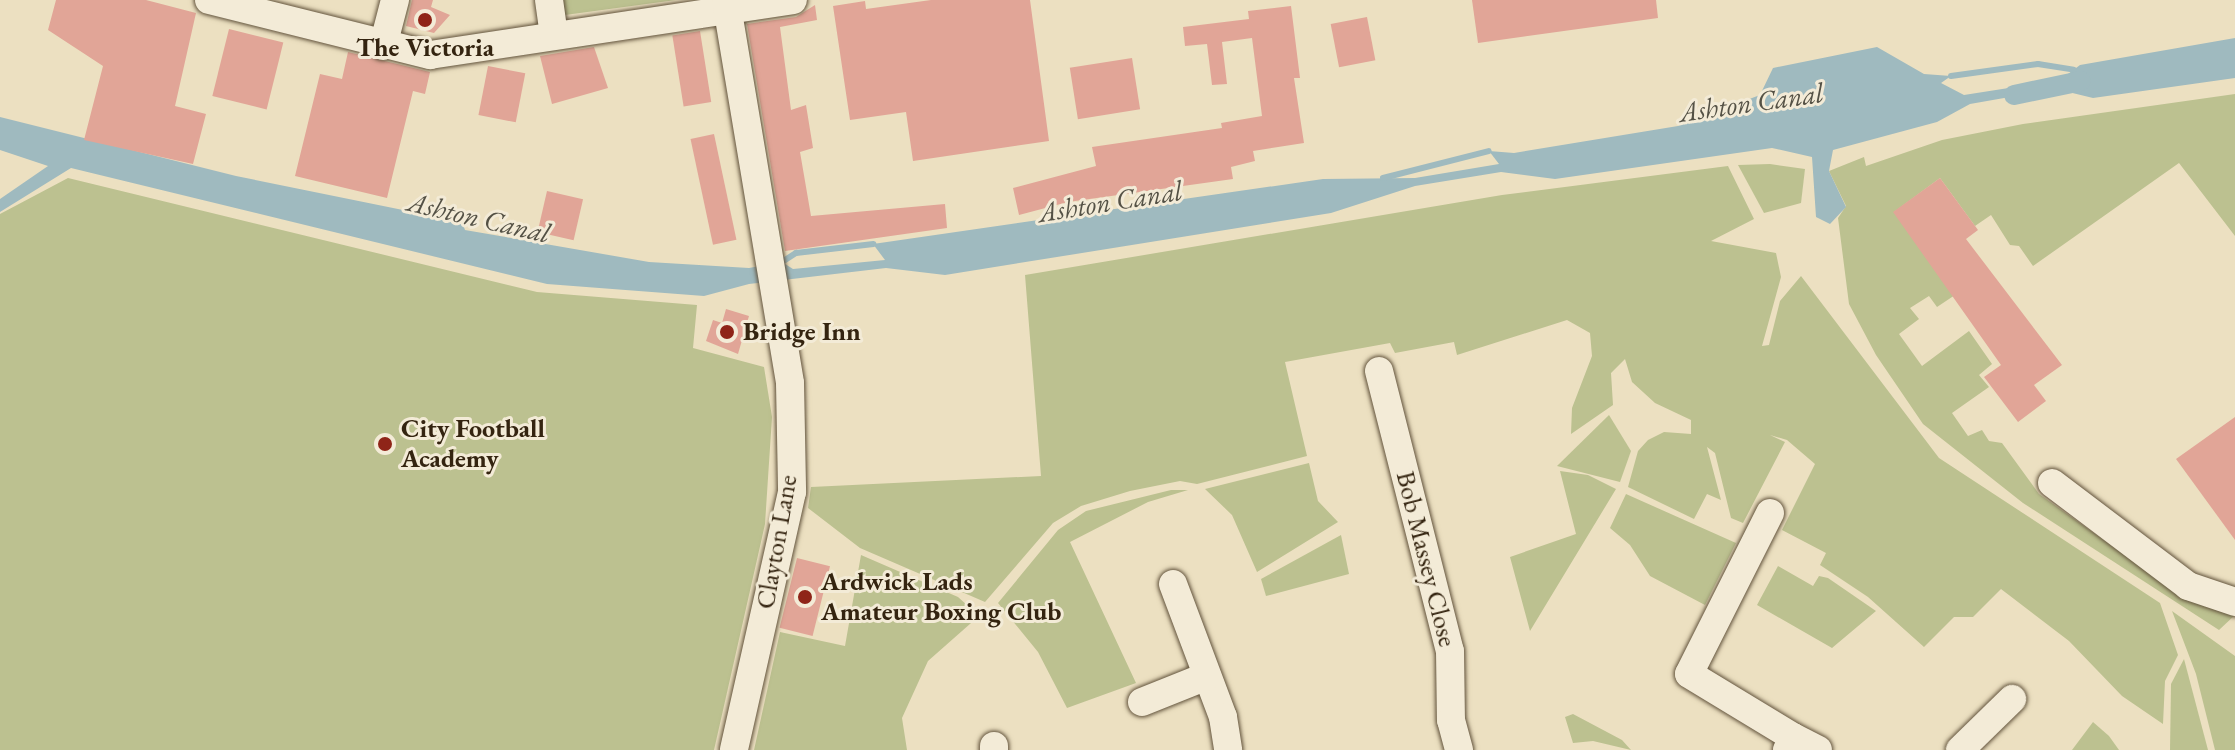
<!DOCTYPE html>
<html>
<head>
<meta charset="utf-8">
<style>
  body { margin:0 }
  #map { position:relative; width:2235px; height:750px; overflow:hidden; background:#ece0c1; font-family:"EB Garamond",serif }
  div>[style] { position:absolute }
  .green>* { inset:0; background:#bcc190 }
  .water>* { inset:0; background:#9fbabf }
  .stream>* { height:6px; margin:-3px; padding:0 3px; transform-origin:3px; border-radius:3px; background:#9fbabf }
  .canal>* { height:20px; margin:-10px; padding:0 10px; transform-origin:10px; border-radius:10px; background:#9fbabf }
  .building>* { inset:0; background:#e1a597; transform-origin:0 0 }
  .roads { filter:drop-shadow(0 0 2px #62533c) drop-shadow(0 0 2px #62533c) }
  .minor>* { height:28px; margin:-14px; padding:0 14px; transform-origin:14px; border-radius:14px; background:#f3ebd7 }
  .dots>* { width:22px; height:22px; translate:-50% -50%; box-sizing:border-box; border:4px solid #f3ebd7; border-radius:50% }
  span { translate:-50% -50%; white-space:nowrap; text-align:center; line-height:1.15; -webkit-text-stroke:6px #f3ebd7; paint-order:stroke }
  .poi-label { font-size:26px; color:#342410; font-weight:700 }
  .left { translate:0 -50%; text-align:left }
  .street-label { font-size:26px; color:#342410 }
  .water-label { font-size:28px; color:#545145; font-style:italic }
</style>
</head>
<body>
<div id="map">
  <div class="green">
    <i style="clip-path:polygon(563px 0,676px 0,565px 15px)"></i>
    <i style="clip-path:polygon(2235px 94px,2235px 236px,2179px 163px,2033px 266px,2019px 246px,2010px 245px,1991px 215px,1975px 226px,1940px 178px,1894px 212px,1955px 295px,1937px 307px,1929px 296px,1910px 308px,1919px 319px,1899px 334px,1922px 366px,1969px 331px,1992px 364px,1979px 375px,1989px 387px,1952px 413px,1968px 436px,1982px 430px,1989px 441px,2002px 443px,2039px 494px,2185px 598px,2235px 615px,2219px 630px,2023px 503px,1923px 424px,1876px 355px,1849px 304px,1838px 218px,1846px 206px,1829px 171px,1864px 157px,1866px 166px,1942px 140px,2023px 124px)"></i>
    <i style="clip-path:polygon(1770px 164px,1805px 169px,1801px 203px,1764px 213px,1738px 165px)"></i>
    <i style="clip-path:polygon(1728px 166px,1754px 219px,1711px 241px,1776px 253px,1781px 277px,1762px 346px,1769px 345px,1780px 301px,1801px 276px,1939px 458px,2160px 603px,2178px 655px,2165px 681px,2163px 724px,2122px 696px,2069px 641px,2001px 589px,1973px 617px,1954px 617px,1924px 647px,1868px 597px,1820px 565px,1826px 553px,1782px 530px,1815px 464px,1787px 440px,1770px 435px,1785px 442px,1743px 523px,1731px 518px,1715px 453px,1707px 447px,1721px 500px,1707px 494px,1694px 519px,1628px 487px,1638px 451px,1648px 440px,1664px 432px,1691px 434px,1691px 420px,1655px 403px,1632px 382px,1625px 359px,1611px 373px,1613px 405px,1571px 434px,1572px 408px,1592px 356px,1590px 333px,1567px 320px,1457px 355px,1454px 342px,1395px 353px,1390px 343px,1285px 362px,1307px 456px,1197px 484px,1180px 481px,1130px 491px,1081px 506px,1053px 523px,985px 602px,860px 548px,808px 508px,811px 487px,1041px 476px,1025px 275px,1502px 195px)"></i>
    <i style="clip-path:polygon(68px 178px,537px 292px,697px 305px,693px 348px,764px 367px,772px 417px,765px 524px,714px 750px,0 750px,0 214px)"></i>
    <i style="clip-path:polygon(1609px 415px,1631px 451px,1620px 482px,1557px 466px)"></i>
    <i style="clip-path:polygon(1309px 463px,1318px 501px,1338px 522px,1257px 572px,1232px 515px,1205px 489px)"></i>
    <i style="clip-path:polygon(1560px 471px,1588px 475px,1616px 489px,1530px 631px,1510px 557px,1576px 534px)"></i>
    <i style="clip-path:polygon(1171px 490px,1188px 490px,1148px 502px,1070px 542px,1136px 683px,1067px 708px,1038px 652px,998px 603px,1058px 530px,1086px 511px)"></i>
    <i style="clip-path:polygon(1626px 494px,1736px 543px,1705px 605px,1650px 576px,1630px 545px,1610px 528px)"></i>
    <i style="clip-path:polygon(1341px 535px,1349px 574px,1266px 596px,1261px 579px)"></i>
    <i style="clip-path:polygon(861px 555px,958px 597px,979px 616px,928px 661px,902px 718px,907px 750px,754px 750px,780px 632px,845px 646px)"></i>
    <i style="clip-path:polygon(1778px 566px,1813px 586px,1819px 576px,1828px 578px,1876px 611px,1832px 648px,1757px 605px)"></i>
    <i style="clip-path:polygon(2172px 611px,2235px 656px,2235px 750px,2215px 750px,2196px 674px)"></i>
    <i style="clip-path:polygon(2184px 659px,2208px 750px,2170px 750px,2171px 684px)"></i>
    <i style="clip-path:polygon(1573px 714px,1622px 740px,1631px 750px,1593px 741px,1573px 743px,1565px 717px)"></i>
    <i style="clip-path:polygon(2093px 722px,2109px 736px,2119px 750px,2072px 750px)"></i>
  </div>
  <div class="water">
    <i style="clip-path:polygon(2235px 38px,2235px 78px,2093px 98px,2056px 89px,1970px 104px,1937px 122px,1833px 150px,1829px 171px,1846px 207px,1830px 224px,1816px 217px,1812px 157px,1772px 148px,1555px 179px,1501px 172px,1415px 186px,1331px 213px,945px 275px,886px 268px,749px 284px,704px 296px,547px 284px,71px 168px,0 212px,0 199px,48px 166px,0 150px,0 117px,236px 176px,462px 222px,465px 230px,649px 262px,749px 268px,782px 262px,793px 269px,885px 260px,873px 244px,1323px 179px,1415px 178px,1499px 164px,1489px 151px,1514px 153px,1678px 126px,1760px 95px,1773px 68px,1877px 47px,1924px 74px,1951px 76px,1941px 83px,1964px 95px,2060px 80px,2080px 65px)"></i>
  </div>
  <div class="stream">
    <i style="left:1951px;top:76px;width:88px;rotate:-7.9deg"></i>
    <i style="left:2038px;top:64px;width:36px;rotate:9deg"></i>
    <i style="left:1383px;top:178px;width:109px;rotate:-14.3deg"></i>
    <i style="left:782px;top:262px;width:17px;rotate:-33deg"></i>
    <i style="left:796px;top:253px;width:78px;rotate:-6.7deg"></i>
  </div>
  <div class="canal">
    <i style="left:2014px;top:95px;width:68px;rotate:-11.8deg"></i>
  </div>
  <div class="building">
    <i style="clip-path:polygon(56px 0,146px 0,196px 13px,175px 106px,206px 114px,193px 164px,84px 140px,103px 66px,48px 30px)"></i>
    <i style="clip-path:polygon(412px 0,433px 0,431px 7px,450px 15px,434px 33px,406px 26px)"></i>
    <i style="clip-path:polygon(931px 0,1030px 0,1049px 141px,913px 161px,906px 112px,850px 120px,833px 6px,865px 1px,866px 9px)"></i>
    <i style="clip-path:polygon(1472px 0,1656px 0,1658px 18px,1478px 43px)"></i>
    <i style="clip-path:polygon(815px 5px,817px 20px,780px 27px,791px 110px,806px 105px,813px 148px,800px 152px,811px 216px,945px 204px,947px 228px,785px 251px,747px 24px,796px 17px)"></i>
    <i style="clip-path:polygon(1291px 6px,1300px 78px,1294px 78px,1304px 143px,1253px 151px,1255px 161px,1231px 167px,1233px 179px,1068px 202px,1019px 215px,1013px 188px,1096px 166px,1092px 147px,1222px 128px,1221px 123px,1262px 116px,1252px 38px,1222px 42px,1227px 84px,1212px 85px,1207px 44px,1185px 46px,1183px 27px,1249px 19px,1248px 11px)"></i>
    <i style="left:1367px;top:17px;width:44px;height:37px;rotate:79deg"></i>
    <i style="left:229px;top:29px;width:56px;height:69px;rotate:14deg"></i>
    <i style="left:700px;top:31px;width:72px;height:28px;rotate:81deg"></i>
    <i style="clip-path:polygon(594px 47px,608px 88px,552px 104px,540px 56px)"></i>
    <i style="clip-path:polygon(348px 52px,430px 72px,425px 94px,413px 91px,387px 198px,295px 176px,320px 74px,342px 79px)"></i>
    <i style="left:1132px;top:58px;width:52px;height:63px;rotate:81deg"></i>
    <i style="left:488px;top:66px;width:38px;height:50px;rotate:11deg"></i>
    <i style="left:714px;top:134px;width:108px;height:24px;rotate:78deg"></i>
    <i style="clip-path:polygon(1940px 178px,1978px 230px,1966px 239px,2062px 365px,2034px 385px,2046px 401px,2018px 422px,1984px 377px,2001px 365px,1893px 212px)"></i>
    <i style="left:547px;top:191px;width:37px;height:42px;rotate:13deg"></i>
    <i style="clip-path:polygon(726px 309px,749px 316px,738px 354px,706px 341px,713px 320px,722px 323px)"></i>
    <i style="clip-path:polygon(2235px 417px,2235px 540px,2176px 459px)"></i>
    <i style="left:797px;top:558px;width:34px;height:72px;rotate:14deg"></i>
  </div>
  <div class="roads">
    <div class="minor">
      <i style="left:209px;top:0;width:228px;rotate:14deg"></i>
      <i style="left:430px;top:55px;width:367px;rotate:-8.6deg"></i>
      <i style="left:549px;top:0;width:35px;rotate:82deg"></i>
      <i style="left:726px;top:0;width:388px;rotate:80.5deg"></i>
      <i style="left:790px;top:383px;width:109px;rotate:88.9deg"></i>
      <i style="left:792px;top:492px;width:264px;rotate:102.7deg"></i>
      <i style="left:383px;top:46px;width:48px;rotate:-75.4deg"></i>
      <i style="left:1379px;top:371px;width:289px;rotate:75.8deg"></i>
      <i style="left:1450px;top:651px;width:69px;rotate:89.2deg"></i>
      <i style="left:1451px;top:720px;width:31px;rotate:75deg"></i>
      <i style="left:2052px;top:483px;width:171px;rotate:37.1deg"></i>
      <i style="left:2188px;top:586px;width:50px;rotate:18.8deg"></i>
      <i style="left:1770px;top:513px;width:180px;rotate:116.7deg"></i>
      <i style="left:1689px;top:674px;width:122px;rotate:31.2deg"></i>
      <i style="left:1173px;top:584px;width:142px;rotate:69.4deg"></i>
      <i style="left:1223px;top:717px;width:33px;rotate:81deg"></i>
      <i style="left:1142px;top:702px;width:70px;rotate:-21.8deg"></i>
      <i style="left:994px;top:746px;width:4px;rotate:90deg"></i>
      <i style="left:1787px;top:750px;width:14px;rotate:-65deg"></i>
      <i style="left:1793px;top:737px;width:28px;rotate:27deg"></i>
      <i style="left:1960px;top:750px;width:73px;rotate:-44.4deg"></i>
    </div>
  </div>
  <div class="dots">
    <i style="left:425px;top:20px;background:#8f2418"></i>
    <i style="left:727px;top:332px;background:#8f2418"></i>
    <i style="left:385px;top:444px;background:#8f2418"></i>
    <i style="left:805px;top:597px;background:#8f2418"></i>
  </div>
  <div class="poi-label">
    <span style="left:425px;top:48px">The Victoria</span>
    <span class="left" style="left:743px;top:332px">Bridge Inn</span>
    <span class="left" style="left:401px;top:444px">City Football<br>Academy</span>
    <span class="left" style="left:821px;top:597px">Ardwick Lads<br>Amateur Boxing Club</span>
  </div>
  <div class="street-label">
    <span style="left:777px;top:542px;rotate:-80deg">Clayton Lane</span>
    <span style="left:1426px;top:559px;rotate:76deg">Bob Massey Close</span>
  </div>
  <div class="water-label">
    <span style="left:1751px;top:102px;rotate:-8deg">Ashton Canal</span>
    <span style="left:1110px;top:201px;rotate:-9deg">Ashton Canal</span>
    <span style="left:479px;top:217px;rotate:13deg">Ashton Canal</span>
  </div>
</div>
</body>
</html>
